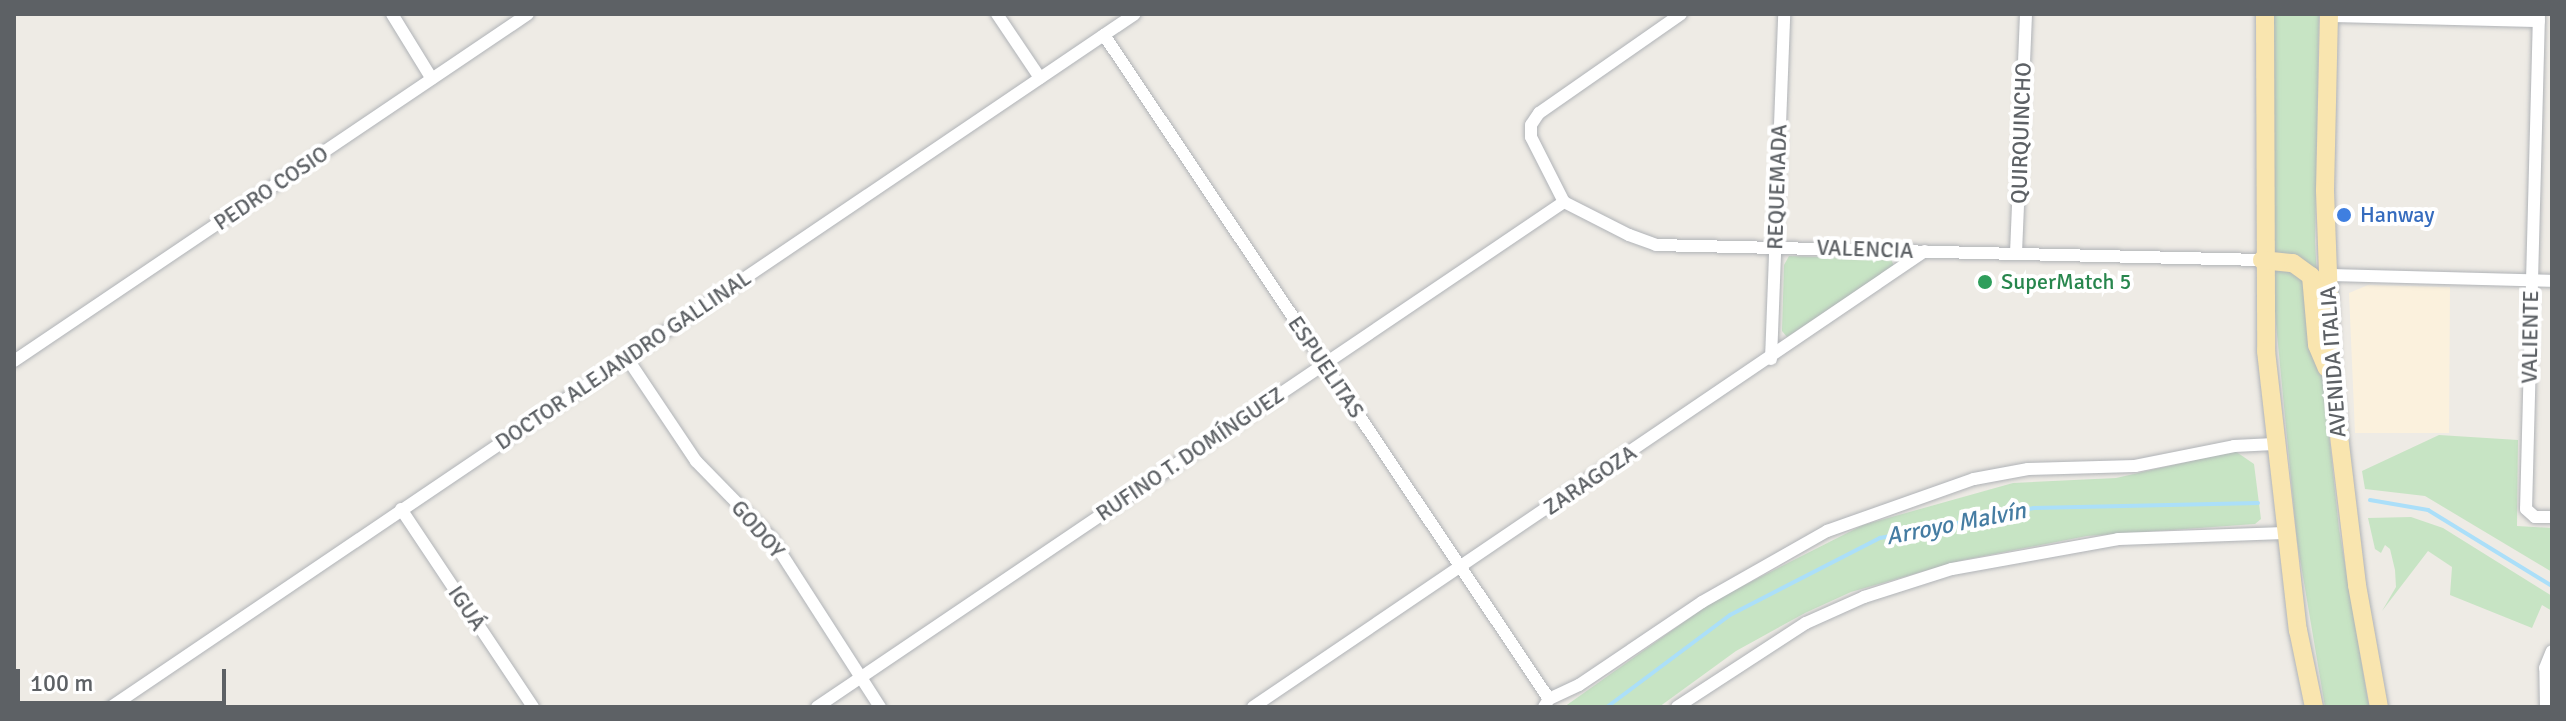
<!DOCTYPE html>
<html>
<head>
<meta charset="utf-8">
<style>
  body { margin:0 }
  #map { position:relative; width:2566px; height:721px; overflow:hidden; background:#eeebe5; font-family:Signika,sans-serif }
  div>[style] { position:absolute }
  .commercial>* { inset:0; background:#fbf1dd }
  .green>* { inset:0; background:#c7e4c4 }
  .stream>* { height:4px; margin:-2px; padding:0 2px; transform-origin:2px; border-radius:2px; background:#abdff9 }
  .roads { filter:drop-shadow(0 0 2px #b0b3b7) drop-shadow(0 0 2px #b0b3b7) }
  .street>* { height:12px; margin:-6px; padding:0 6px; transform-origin:6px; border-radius:6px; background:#fff }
  .primary>* { height:18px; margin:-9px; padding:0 9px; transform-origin:9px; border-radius:9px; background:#f9e5af }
  .dots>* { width:22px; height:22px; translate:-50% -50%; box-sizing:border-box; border:4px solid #fff; border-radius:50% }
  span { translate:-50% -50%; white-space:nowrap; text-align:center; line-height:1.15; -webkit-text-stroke:8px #fff; paint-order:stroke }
  .street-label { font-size:22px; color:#5d6165 }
  .shop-label { font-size:22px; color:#366cbe }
  .left { translate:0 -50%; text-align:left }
  .leisure-label { font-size:22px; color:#27864d }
  .water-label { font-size:24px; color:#457ca2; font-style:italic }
  .frame { position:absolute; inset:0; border:16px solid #5d6165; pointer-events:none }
  .scale { position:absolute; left:16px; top:669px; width:210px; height:36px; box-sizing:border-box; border:4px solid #5d6165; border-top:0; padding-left:10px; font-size:24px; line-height:28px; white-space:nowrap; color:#5d6165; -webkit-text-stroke:6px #fff; paint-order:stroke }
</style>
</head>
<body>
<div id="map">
  <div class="commercial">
    <i style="clip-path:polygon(2368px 285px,2450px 287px,2449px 433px,2355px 433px,2349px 293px)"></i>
  </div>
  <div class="green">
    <i style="clip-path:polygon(2274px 14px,2319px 14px,2315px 241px,2322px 368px,2339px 529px,2369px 707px,2325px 707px,2297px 541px,2274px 303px)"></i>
    <i style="clip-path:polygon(1789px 256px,1891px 259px,1894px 266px,1787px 337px,1782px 331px,1784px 265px)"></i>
    <i style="clip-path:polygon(2439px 435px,2518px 440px,2517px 526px,2552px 528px,2552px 572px,2425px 496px,2365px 489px,2362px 471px)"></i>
    <i style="clip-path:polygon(2235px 451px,2254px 464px,2261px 519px,2255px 524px,2087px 536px,1963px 560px,1851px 592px,1805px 613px,1736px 651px,1659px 707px,1564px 707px,1715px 600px,1863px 525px,2013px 483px,2116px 478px)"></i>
    <i style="clip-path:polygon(2411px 517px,2443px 528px,2552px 596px,2552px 611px,2542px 605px,2532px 628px,2450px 595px,2452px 567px,2428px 551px,2382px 611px,2396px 587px,2395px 570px,2390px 549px,2385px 545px,2381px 553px,2375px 549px,2368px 518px)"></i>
  </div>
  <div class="stream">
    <i style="left:2370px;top:500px;width:59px;rotate:9.8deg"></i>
    <i style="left:2428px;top:510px;width:145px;rotate:31.5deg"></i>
    <i style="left:1607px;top:707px;width:154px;rotate:-36.8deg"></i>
    <i style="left:1730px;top:615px;width:169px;rotate:-27.2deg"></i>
    <i style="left:1880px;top:538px;width:157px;rotate:-11deg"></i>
    <i style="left:2034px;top:508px;width:224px;rotate:-1.3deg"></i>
  </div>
  <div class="roads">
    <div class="street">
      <i style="left:392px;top:14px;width:76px;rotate:58.4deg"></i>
      <i style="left:997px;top:14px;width:77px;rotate:56.1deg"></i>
      <i style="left:1681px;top:14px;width:173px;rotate:145.1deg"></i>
      <i style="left:1539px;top:113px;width:14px;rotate:124deg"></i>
      <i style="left:1531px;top:125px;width:12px;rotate:90deg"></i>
      <i style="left:1531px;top:137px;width:73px;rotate:63.1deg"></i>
      <i style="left:1564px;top:202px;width:73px;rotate:26.9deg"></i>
      <i style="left:1629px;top:235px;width:29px;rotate:20deg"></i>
      <i style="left:1656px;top:245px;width:606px;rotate:1.42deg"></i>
      <i style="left:2539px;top:14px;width:495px;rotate:91.5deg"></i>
      <i style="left:2526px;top:509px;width:12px;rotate:42deg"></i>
      <i style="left:2535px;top:517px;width:17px"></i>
      <i style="left:2329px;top:16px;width:210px;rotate:1.4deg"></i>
      <i style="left:1104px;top:35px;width:799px;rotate:56.17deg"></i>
      <i style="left:2016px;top:253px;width:239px;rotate:-87.6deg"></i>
      <i style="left:2327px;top:275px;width:225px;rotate:1.5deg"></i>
      <i style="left:627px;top:358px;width:124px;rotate:56.2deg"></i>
      <i style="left:696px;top:461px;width:109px;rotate:45.7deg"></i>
      <i style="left:772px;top:539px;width:200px;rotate:57.3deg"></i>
      <i style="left:1771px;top:359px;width:345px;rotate:-87.8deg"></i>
      <i style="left:14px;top:361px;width:620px;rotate:-34.02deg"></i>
      <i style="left:401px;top:509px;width:238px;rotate:56.3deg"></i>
      <i style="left:111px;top:707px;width:1236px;rotate:-34.09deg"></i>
      <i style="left:817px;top:707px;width:902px;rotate:-34.06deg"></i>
      <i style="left:1253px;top:707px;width:812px;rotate:-34.16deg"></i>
      <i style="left:1544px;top:707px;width:9px;rotate:-58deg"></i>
      <i style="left:1549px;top:699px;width:33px;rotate:-25deg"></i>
      <i style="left:1579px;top:685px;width:148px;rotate:-34deg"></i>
      <i style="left:1702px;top:602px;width:144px;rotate:-29.6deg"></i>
      <i style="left:1827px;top:531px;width:156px;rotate:-19.5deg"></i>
      <i style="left:1974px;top:479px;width:55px;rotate:-10.5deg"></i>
      <i style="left:2028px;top:469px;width:107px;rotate:-1.6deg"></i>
      <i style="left:2135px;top:466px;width:101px;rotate:-11.4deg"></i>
      <i style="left:2234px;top:446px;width:40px;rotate:-2.9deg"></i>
      <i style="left:1677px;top:707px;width:154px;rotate:-33.1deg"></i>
      <i style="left:1806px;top:623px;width:64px;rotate:-24.1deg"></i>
      <i style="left:1864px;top:597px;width:92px;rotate:-17.7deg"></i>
      <i style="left:1952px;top:569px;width:169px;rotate:-10.2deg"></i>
      <i style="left:2118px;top:539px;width:167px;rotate:-2.1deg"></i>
      <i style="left:2546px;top:707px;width:39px;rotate:-91deg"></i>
      <i style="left:2545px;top:668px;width:18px;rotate:-68deg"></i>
    </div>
    <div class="primary">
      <i style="left:2265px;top:14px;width:337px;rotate:89.8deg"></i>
      <i style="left:2266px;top:351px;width:281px;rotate:83.5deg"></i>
      <i style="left:2298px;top:630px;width:79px;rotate:78.3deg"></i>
      <i style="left:2329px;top:14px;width:177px;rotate:91.3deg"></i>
      <i style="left:2325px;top:191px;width:187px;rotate:87.9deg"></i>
      <i style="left:2332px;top:378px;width:209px;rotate:83.1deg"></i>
      <i style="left:2357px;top:585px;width:124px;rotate:79.8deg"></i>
      <i style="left:2262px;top:260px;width:31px;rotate:6deg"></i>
      <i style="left:2293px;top:263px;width:22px;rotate:36deg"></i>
      <i style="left:2311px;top:276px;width:69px;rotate:85deg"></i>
      <i style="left:2317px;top:345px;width:25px;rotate:67deg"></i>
    </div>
  </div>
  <div class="dots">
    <i style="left:2344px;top:215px;background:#3f7fe0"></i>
    <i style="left:1985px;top:282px;background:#2e9e5b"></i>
  </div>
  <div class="street-label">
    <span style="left:2021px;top:133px;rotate:-88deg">QUIRQUINCHO</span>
    <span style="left:1777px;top:187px;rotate:-88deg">REQUEMADA</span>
    <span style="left:271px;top:188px;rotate:-34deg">PEDRO COSIO</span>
    <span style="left:1865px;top:249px;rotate:2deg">VALENCIA</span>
    <span style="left:2530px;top:337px;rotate:-89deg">VALIENTE</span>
    <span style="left:623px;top:360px;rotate:-34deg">DOCTOR ALEJANDRO GALLINAL</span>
    <span style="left:2333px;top:362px;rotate:-94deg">AVENIDA ITALIA</span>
    <span style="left:1326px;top:367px;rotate:56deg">ESPUELITAS</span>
    <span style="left:1190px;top:454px;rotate:-34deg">RUFINO T. DOMÍNGUEZ</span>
    <span style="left:1590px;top:480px;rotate:-34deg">ZARAGOZA</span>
    <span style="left:758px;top:529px;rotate:49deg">GODOY</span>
    <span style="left:467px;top:608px;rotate:56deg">IGUÁ</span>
  </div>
  <div class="shop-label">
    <span class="left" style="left:2360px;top:215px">Hanway</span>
  </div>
  <div class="leisure-label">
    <span class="left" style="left:2001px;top:282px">SuperMatch 5</span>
  </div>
  <div class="water-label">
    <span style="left:1956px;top:524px;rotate:-11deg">Arroyo Malvín</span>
  </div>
  <div class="frame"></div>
  <div class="scale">100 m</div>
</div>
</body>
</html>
